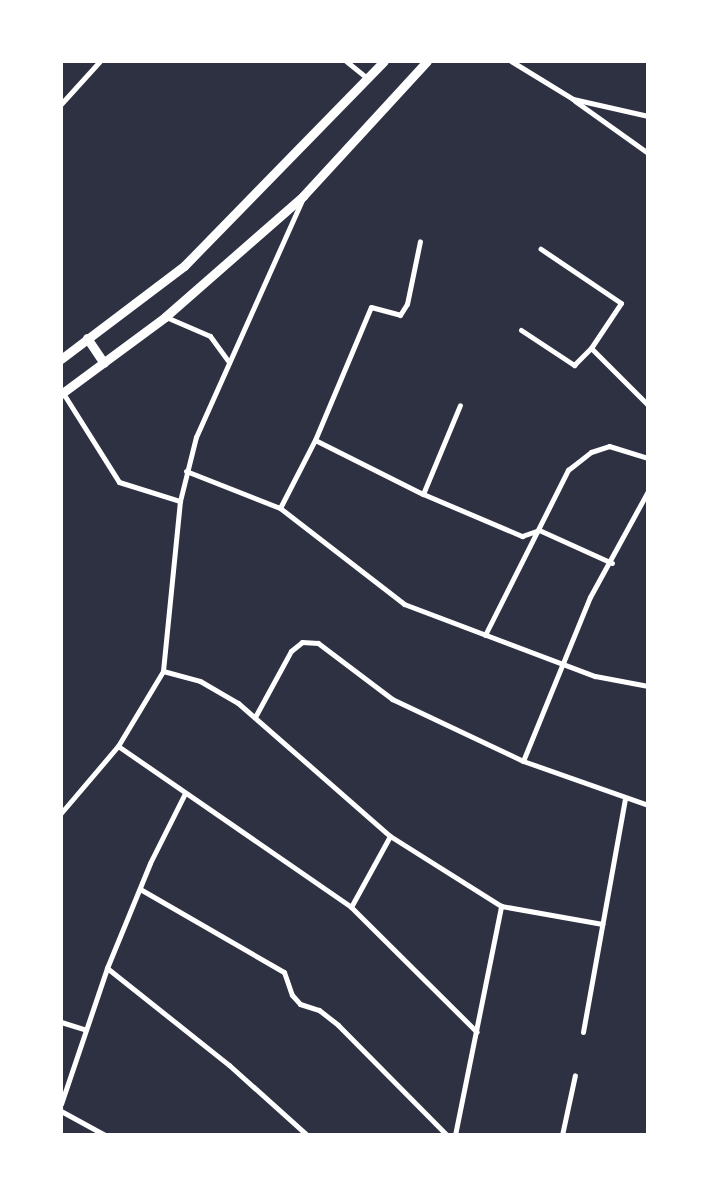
<!DOCTYPE html>
<html>
<head>
<meta charset="utf-8">
<style>
  body { margin:0 }
  #map { position:relative; width:709px; height:1196px; overflow:hidden; background:#2d3142; font-family:Commissioner,sans-serif }
  div>[style] { position:absolute }
  .minor>* { height:5px; margin:-2.5px; padding:0 2.5px; transform-origin:2.5px; border-radius:2.5px; background:#fff }
  .primary>* { height:9px; margin:-4.5px; padding:0 4.5px; transform-origin:4.5px; border-radius:4.5px; background:#fff }
  span { translate:-50% -50%; white-space:nowrap; text-align:center; line-height:1.15; -webkit-text-stroke:5px #fff; paint-order:stroke }
  .frame { position:absolute; inset:0; border:63px solid #fff; pointer-events:none }
</style>
</head>
<body>
<div id="map">
  <div class="minor">
    <i style="left:346px;top:61px;width:28px;rotate:39deg"></i>
    <i style="left:511px;top:61px;width:73px;rotate:31.5deg"></i>
    <i style="left:573px;top:99px;width:77px;rotate:12.8deg"></i>
    <i style="left:575px;top:101px;width:90px;rotate:35.5deg"></i>
    <i style="left:61px;top:104px;width:58px;rotate:-47.8deg"></i>
    <i style="left:166px;top:317px;width:48px;rotate:23.4deg"></i>
    <i style="left:210px;top:336px;width:32px;rotate:54deg"></i>
    <i style="left:521px;top:330px;width:64px;rotate:33.4deg"></i>
    <i style="left:574px;top:365px;width:24px;rotate:-45deg"></i>
    <i style="left:591px;top:348px;width:54px;rotate:-56.3deg"></i>
    <i style="left:621px;top:303px;width:97px;rotate:-146deg"></i>
    <i style="left:591px;top:348px;width:81px;rotate:45deg"></i>
    <i style="left:63px;top:393px;width:105px;rotate:57.8deg"></i>
    <i style="left:119px;top:482px;width:64px;rotate:17.3deg"></i>
    <i style="left:315px;top:440px;width:121px;rotate:26.6deg"></i>
    <i style="left:423px;top:494px;width:108px;rotate:23deg"></i>
    <i style="left:522px;top:536px;width:18px;rotate:-19deg"></i>
    <i style="left:539px;top:530px;width:80px;rotate:24.3deg"></i>
    <i style="left:186px;top:471px;width:101px;rotate:21.5deg"></i>
    <i style="left:280px;top:508px;width:157px;rotate:37.7deg"></i>
    <i style="left:404px;top:604px;width:204px;rotate:20.7deg"></i>
    <i style="left:595px;top:676px;width:54px;rotate:10.7deg"></i>
    <i style="left:423px;top:494px;width:96px;rotate:-67.4deg"></i>
    <i style="left:280px;top:508px;width:76px;rotate:-62.8deg"></i>
    <i style="left:315px;top:440px;width:144px;rotate:-67.2deg"></i>
    <i style="left:371px;top:307px;width:30px;rotate:15deg"></i>
    <i style="left:400px;top:315px;width:13px;rotate:-58deg"></i>
    <i style="left:407px;top:304px;width:64px;rotate:-78.3deg"></i>
    <i style="left:485px;top:635px;width:185px;rotate:-63.3deg"></i>
    <i style="left:568px;top:470px;width:29px;rotate:-38deg"></i>
    <i style="left:591px;top:452px;width:19px;rotate:-18deg"></i>
    <i style="left:609px;top:446px;width:41px;rotate:17.1deg"></i>
    <i style="left:163px;top:671px;width:38px;rotate:15deg"></i>
    <i style="left:200px;top:681px;width:44px;rotate:30.1deg"></i>
    <i style="left:238px;top:703px;width:202px;rotate:41.2deg"></i>
    <i style="left:390px;top:836px;width:131px;rotate:32.2deg"></i>
    <i style="left:501px;top:906px;width:103px;rotate:10.1deg"></i>
    <i style="left:255px;top:717px;width:75px;rotate:-61.4deg"></i>
    <i style="left:291px;top:651px;width:14px;rotate:-39deg"></i>
    <i style="left:302px;top:642px;width:16px;rotate:4deg"></i>
    <i style="left:318px;top:643px;width:93px;rotate:37.1deg"></i>
    <i style="left:392px;top:699px;width:145px;rotate:25.3deg"></i>
    <i style="left:523px;top:761px;width:133px;rotate:19.4deg"></i>
    <i style="left:118px;top:746px;width:283px;rotate:34.6deg"></i>
    <i style="left:351px;top:907px;width:177px;rotate:44.8deg"></i>
    <i style="left:523px;top:761px;width:177px;rotate:-67.8deg"></i>
    <i style="left:590px;top:597px;width:121px;rotate:-61.3deg"></i>
    <i style="left:61px;top:813px;width:88px;rotate:-49.6deg"></i>
    <i style="left:118px;top:746px;width:87px;rotate:-59deg"></i>
    <i style="left:163px;top:671px;width:171px;rotate:-84.3deg"></i>
    <i style="left:180px;top:501px;width:66px;rotate:-76deg"></i>
    <i style="left:196px;top:437px;width:260px;rotate:-65.9deg"></i>
    <i style="left:140px;top:889px;width:166px;rotate:30deg"></i>
    <i style="left:284px;top:972px;width:24px;rotate:71deg"></i>
    <i style="left:292px;top:995px;width:12px;rotate:48deg"></i>
    <i style="left:300px;top:1004px;width:20px;rotate:18deg"></i>
    <i style="left:319px;top:1010px;width:24px;rotate:38deg"></i>
    <i style="left:338px;top:1025px;width:155px;rotate:45.3deg"></i>
    <i style="left:351px;top:907px;width:81px;rotate:-61.2deg"></i>
    <i style="left:107px;top:968px;width:156px;rotate:38.5deg"></i>
    <i style="left:229px;top:1065px;width:105px;rotate:41.9deg"></i>
    <i style="left:61px;top:1022px;width:24px;rotate:17deg"></i>
    <i style="left:583px;top:1032px;width:237px;rotate:-79.8deg"></i>
    <i style="left:61px;top:1104px;width:144px;rotate:-71.3deg"></i>
    <i style="left:107px;top:968px;width:113px;rotate:-67.7deg"></i>
    <i style="left:150px;top:863px;width:78px;rotate:-63.4deg"></i>
    <i style="left:61px;top:1111px;width:50px;rotate:28.6deg"></i>
    <i style="left:455px;top:1135px;width:234px;rotate:-78.6deg"></i>
    <i style="left:562px;top:1135px;width:61px;rotate:-77.8deg"></i>
  </div>
  <div class="primary">
    <i style="left:87px;top:338px;width:30px;rotate:56deg"></i>
    <i style="left:61px;top:359px;width:154px;rotate:-37.1deg"></i>
    <i style="left:184px;top:266px;width:286px;rotate:-45.7deg"></i>
    <i style="left:61px;top:394px;width:129px;rotate:-36.5deg"></i>
    <i style="left:165px;top:317px;width:184px;rotate:-41.2deg"></i>
    <i style="left:303px;top:196px;width:183px;rotate:-47.4deg"></i>
  </div>
  <div class="frame"></div>
</div>
</body>
</html>
